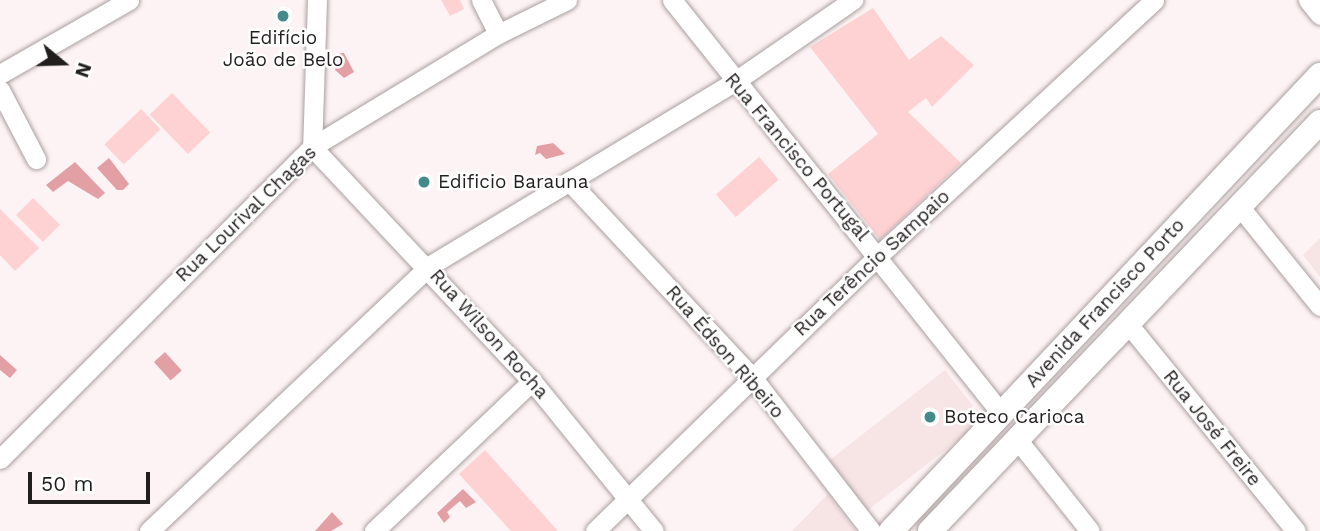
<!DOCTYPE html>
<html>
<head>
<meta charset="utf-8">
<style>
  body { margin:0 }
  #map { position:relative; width:1320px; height:531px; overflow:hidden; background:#fef3f4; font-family:"Work Sans",sans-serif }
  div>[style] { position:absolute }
  .built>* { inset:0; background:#f7e4e5; transform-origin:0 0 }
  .green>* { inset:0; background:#fed1d3; transform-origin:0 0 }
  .water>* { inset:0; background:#e2a0a5; transform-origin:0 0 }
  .roads { filter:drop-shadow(0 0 2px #a99f9f) drop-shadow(0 0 2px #a99f9f) }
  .minor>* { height:19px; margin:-9.5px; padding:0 9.5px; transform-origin:9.5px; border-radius:9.5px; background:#fff }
  .major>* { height:24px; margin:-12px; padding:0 12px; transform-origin:12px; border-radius:12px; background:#fff }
  .dots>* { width:19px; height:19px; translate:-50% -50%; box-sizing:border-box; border:4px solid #fff; border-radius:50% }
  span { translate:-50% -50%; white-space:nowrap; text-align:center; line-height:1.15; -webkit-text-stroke:5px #fff; paint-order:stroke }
  .poi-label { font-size:19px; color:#221e1e }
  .left { translate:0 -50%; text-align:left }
  .street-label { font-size:19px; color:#221e1e }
  .north { position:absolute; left:28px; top:28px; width:70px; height:70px; -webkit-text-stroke:5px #fff; paint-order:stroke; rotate:109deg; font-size:19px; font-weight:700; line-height:28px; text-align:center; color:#221e1e }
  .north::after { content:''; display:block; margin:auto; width:24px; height:32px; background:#221e1e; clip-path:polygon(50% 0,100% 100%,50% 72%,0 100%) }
  .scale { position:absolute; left:28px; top:472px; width:122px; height:32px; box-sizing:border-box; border:4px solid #221e1e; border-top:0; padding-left:9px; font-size:21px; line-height:24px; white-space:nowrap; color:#221e1e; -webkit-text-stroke:5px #fff; paint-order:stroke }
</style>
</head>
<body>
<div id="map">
  <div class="built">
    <i style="clip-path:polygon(1320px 238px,1320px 277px,1303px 255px)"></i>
    <i style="left:945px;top:370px;width:63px;height:149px;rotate:52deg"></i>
    <i style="clip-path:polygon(828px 494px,856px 531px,792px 531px)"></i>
  </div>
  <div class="green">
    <i style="clip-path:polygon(441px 0,460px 0,464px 9px,450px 16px)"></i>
    <i style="clip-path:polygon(873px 8px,909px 60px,941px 36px,974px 65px,932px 107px,926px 98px,908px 112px,961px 163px,880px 240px,828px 174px,878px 134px,810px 47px)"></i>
    <i style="left:172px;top:93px;width:55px;height:31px;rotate:46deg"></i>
    <i style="left:141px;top:109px;width:28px;height:51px;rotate:46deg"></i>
    <i style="left:759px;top:157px;width:30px;height:57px;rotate:49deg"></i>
    <i style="left:33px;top:198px;width:38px;height:24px;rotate:45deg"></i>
    <i style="clip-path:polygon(0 209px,39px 248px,15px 271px,0 255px)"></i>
    <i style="clip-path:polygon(485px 450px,558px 531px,511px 531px,459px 474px)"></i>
  </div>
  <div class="water">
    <i style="clip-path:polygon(340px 53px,344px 53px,354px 72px,344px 78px,335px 70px)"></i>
    <i style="clip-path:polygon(553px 143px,565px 154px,546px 159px,540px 153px,535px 155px,537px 146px)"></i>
    <i style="clip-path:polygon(109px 158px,129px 184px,123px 190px,117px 190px,97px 168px)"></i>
    <i style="clip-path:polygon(75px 162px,105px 193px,98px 199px,68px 181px,53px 192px,46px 185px)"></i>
    <i style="left:165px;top:352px;width:25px;height:15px;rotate:48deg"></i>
    <i style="clip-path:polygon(0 355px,17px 370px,10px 378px,0 370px)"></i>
    <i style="clip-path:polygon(463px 489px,476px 502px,466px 508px,460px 501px,447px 512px,450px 517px,444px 523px,437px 513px)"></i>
    <i style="clip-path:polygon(332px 512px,343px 524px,331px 531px,315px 531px)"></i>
  </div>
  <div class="roads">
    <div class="minor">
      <i style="left:317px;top:0;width:147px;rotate:91.9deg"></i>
      <i style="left:312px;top:147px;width:321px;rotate:46.8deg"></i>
      <i style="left:532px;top:381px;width:193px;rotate:50.9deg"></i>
      <i style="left:481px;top:0;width:38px;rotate:63deg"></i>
      <i style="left:672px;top:0;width:528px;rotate:51.46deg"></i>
      <i style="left:1308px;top:0;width:19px;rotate:51deg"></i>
      <i style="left:0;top:74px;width:149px;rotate:-29.8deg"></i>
      <i style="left:0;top:90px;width:78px;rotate:62.4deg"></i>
      <i style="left:569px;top:181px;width:268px;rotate:47deg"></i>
      <i style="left:752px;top:377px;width:195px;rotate:52.3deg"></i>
      <i style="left:1240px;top:207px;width:127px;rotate:51.1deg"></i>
      <i style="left:1129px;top:325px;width:265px;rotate:51deg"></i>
      <i style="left:1017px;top:439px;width:117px;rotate:51.6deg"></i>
      <i style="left:0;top:459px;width:441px;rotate:-45deg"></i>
      <i style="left:312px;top:147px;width:218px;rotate:-31.3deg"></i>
      <i style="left:498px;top:34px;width:77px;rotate:-26.2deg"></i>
      <i style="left:149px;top:531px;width:386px;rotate:-43.4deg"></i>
      <i style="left:429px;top:266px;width:356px;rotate:-31.1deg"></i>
      <i style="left:734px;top:82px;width:145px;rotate:-34.6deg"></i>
      <i style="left:374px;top:531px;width:218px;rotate:-43.5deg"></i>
      <i style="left:595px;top:531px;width:396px;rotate:-44.2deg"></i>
      <i style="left:879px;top:255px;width:375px;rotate:-42.8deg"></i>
    </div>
    <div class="major">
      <i style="left:891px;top:531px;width:626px;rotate:-46.75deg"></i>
      <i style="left:930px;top:531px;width:565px;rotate:-46.36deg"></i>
    </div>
  </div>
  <div class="dots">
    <i style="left:283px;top:16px;background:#438b8a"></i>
    <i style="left:424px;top:182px;background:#438b8a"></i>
    <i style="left:930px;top:417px;background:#438b8a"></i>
  </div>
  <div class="poi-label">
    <span style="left:283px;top:49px">Edifício<br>João de Belo</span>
    <span class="left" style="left:438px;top:182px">Edificio Barauna</span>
    <span class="left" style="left:944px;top:417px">Boteco Carioca</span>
  </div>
  <div class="street-label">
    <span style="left:797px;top:157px;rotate:50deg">Rua Francisco Portugal</span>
    <span style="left:246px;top:214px;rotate:-44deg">Rua Lourival Chagas</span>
    <span style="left:872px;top:263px;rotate:-43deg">Rua Terêncio Sampaio</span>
    <span style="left:1105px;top:303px;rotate:-47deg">Avenida Francisco Porto</span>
    <span style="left:489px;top:334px;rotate:48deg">Rua Wilson Rocha</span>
    <span style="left:725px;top:352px;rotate:49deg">Rua Édson Ribeiro</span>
    <span style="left:1212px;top:428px;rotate:51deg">Rua José Freire</span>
  </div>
  <div class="north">N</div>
  <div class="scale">50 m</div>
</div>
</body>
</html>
